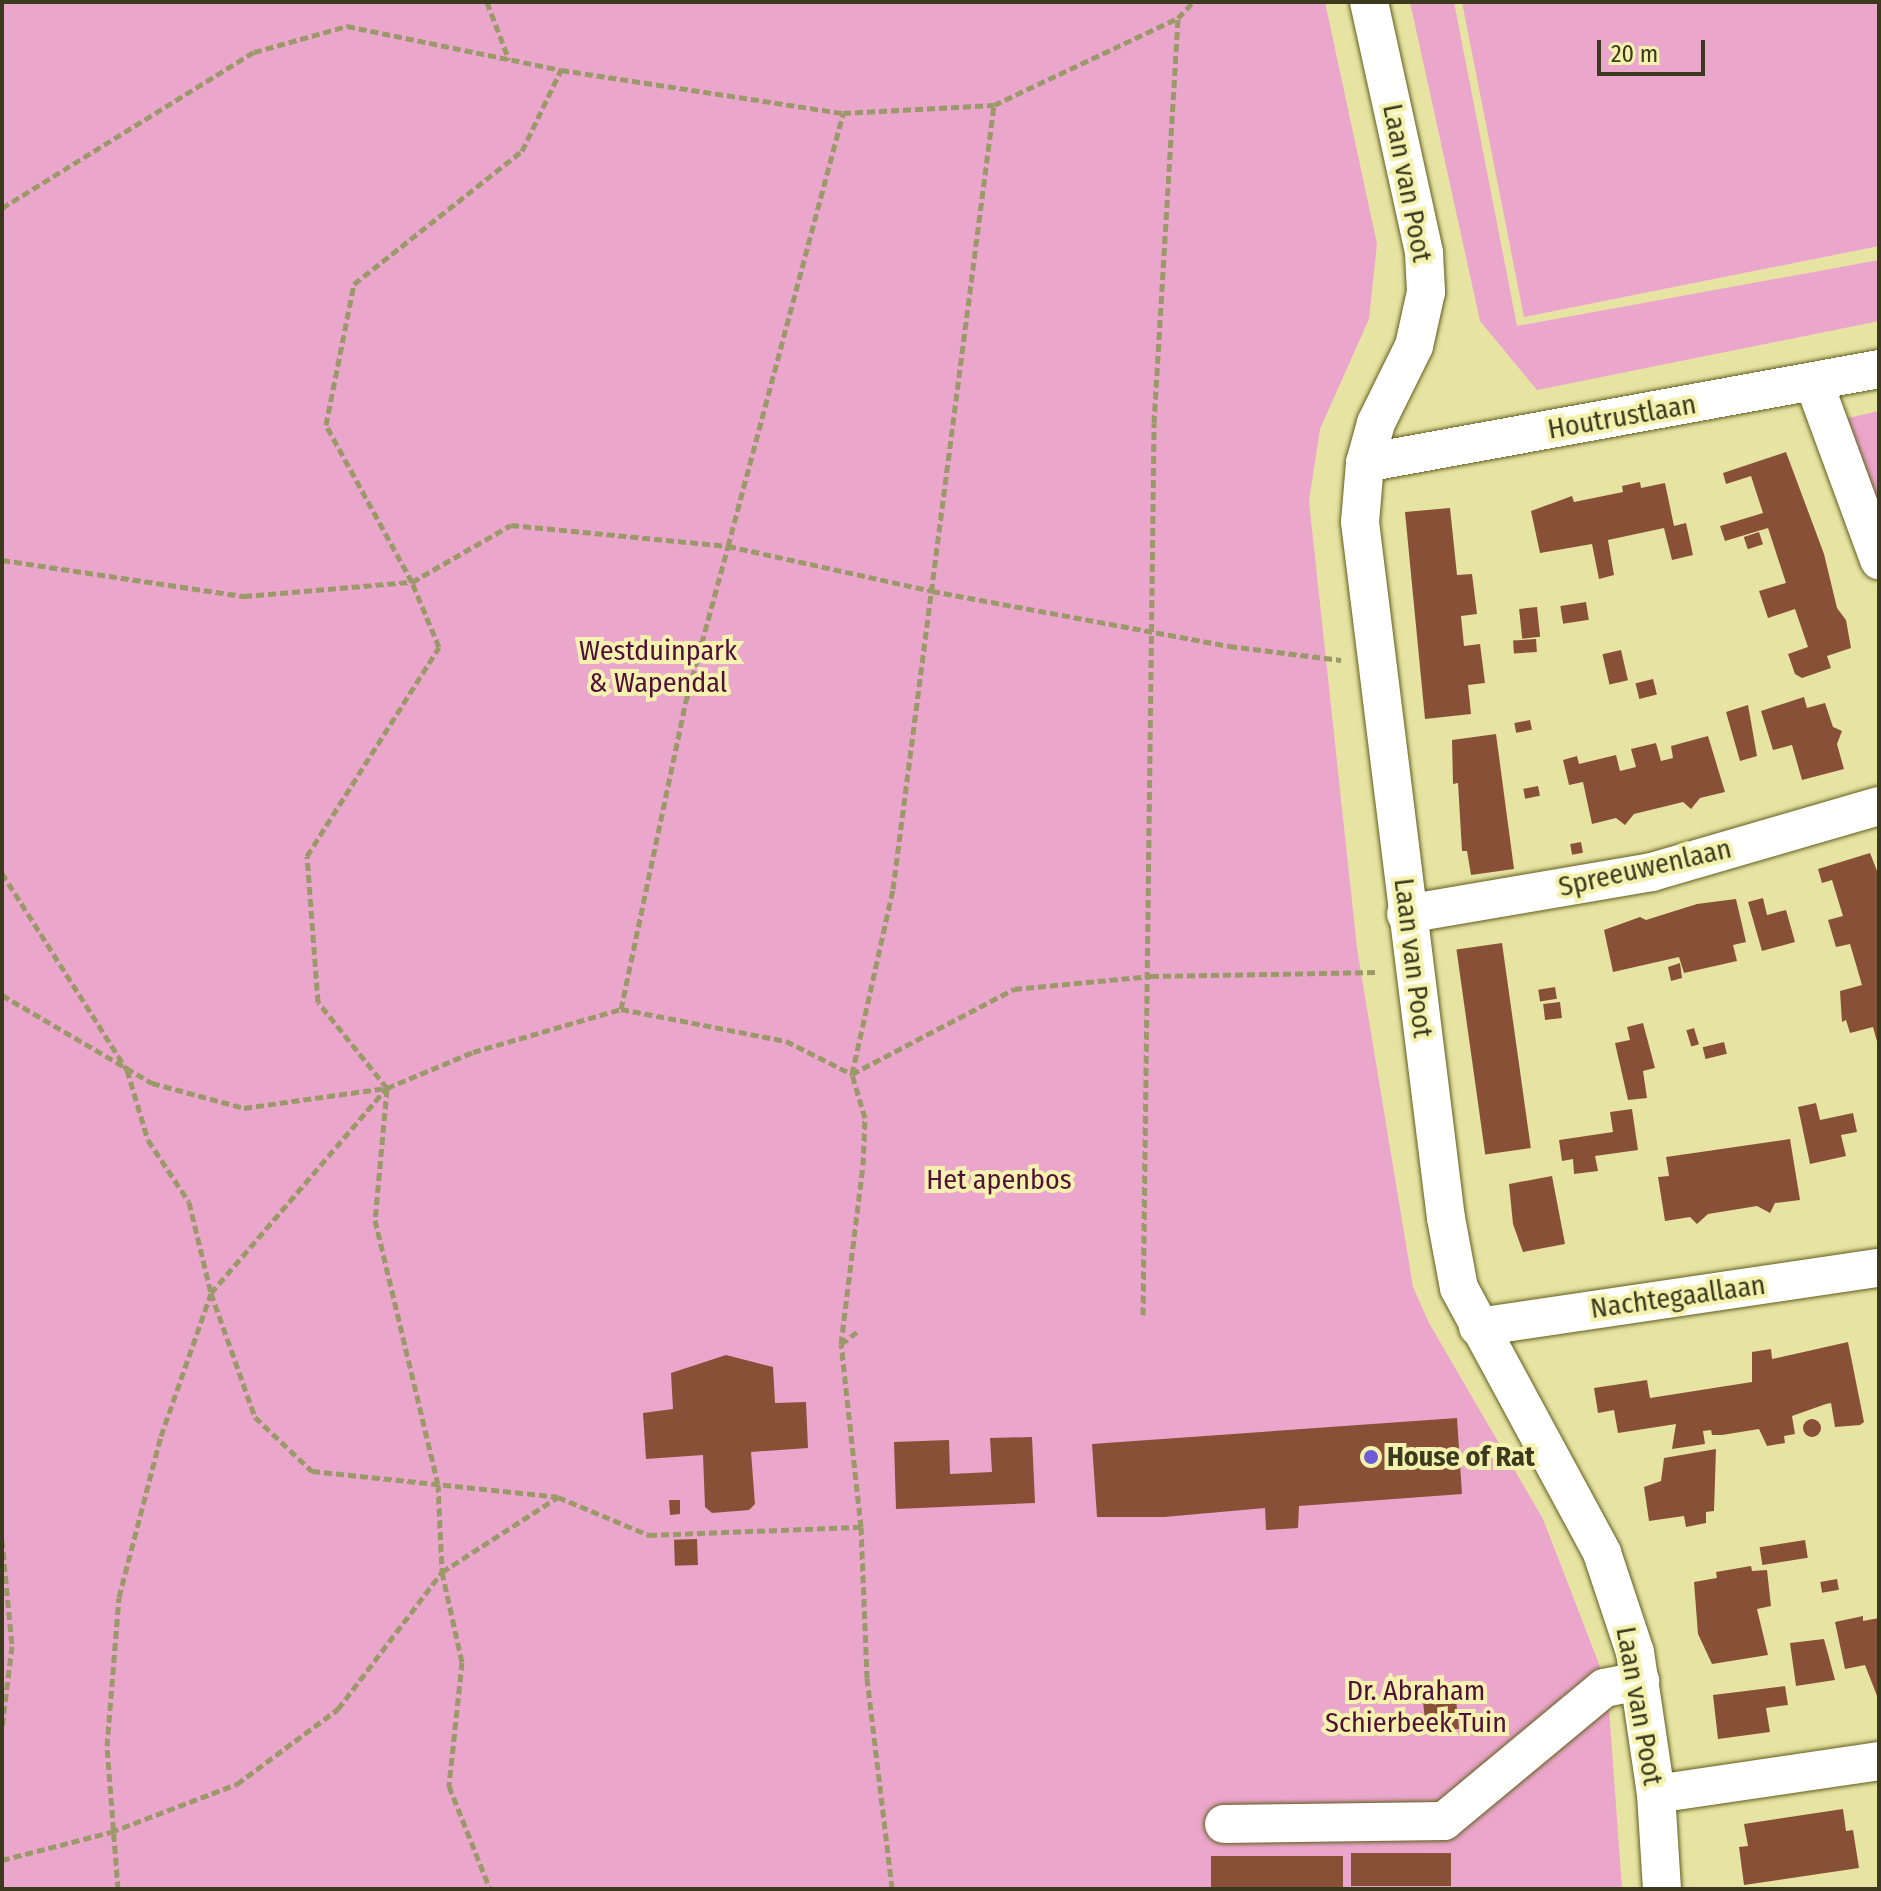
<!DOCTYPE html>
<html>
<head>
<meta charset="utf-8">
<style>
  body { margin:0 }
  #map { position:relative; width:1881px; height:1891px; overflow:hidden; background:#e7e4a3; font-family:"Fira Sans Condensed",sans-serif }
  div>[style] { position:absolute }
  .green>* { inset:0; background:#eba6cb }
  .building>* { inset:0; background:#885137; transform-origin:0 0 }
  .round { border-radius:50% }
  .path>* { height:5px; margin-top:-2.5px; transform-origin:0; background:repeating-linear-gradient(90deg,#9b9969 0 8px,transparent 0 12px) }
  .roads { filter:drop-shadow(0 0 2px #625e1e) drop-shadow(0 0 2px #625e1e) }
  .minor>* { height:38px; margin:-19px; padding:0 19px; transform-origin:19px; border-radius:19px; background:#fff }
  .dots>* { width:22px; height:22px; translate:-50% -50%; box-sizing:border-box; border:4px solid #f5f2b0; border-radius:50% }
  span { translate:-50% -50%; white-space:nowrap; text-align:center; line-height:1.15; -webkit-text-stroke:8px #f5f2b0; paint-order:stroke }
  .street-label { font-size:28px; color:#3b3a1f }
  .park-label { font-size:28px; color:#51103a }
  .poi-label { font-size:28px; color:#3b3a1f; font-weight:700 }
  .left { translate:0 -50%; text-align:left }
  .frame { position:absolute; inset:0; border:4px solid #3b3a1f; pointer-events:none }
  .scale { position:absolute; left:1597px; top:40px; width:108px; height:36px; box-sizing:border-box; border:4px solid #3b3a1f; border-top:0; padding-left:10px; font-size:24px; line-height:28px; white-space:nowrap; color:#3b3a1f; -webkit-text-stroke:6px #f5f2b0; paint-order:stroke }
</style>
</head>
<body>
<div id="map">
  <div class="green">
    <i style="clip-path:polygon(2px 2px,1325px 2px,1377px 244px,1369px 319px,1320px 429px,1309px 501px,1357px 948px,1413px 1287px,1429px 1323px,1543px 1519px,1599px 1664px,1609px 1708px,1622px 1889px,2px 1889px)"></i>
    <i style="clip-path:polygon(1410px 2px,1454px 2px,1517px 326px,1879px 260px,1879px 321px,1537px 390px,1480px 321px)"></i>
    <i style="clip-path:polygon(1462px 2px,1879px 2px,1879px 246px,1524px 317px)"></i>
    <i style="clip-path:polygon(1879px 411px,1879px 511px,1848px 418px)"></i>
  </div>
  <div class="building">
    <i style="clip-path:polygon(1786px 452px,1824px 554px,1837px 608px,1846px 620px,1851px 648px,1827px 656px,1831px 668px,1802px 678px,1795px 674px,1788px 654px,1808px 647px,1795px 609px,1768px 618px,1759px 591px,1786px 583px,1768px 528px,1725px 541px,1720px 526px,1763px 513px,1751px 476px,1726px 484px,1723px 473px)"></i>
    <i style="clip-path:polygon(1640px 482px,1641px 488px,1665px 483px,1674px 526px,1686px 523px,1693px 555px,1672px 560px,1664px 528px,1608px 540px,1614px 575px,1599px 579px,1592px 544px,1540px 553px,1531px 511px,1572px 496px,1574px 502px,1623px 492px,1622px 486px)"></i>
    <i style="clip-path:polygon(1450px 508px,1457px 575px,1472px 574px,1477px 614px,1461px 616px,1464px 646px,1480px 644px,1485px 683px,1468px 685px,1471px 714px,1425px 719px,1405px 512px)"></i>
    <i style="left:1759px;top:532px;width:13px;height:16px;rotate:72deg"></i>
    <i style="left:1586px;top:602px;width:18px;height:26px;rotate:81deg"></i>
    <i style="left:1537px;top:607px;width:30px;height:18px;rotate:84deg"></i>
    <i style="left:1536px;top:639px;width:13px;height:23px;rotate:86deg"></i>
    <i style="left:1621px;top:650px;width:31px;height:19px;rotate:77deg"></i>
    <i style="left:1653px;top:679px;width:16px;height:18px;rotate:76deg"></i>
    <i style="clip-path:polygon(1804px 697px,1807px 708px,1825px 703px,1833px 727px,1842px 731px,1837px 744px,1844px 769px,1802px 780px,1792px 745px,1773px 750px,1761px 711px)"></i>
    <i style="clip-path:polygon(1748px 705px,1757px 756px,1740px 761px,1726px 712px)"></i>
    <i style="left:1530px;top:720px;width:10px;height:16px;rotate:79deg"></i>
    <i style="clip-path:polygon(1496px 734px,1514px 869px,1471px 875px,1467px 851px,1462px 851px,1458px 783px,1453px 784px,1452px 740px)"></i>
    <i style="clip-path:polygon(1708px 736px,1725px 792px,1700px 798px,1691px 809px,1683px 802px,1634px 814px,1625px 825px,1616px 818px,1592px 824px,1583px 782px,1569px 785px,1563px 760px,1577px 756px,1579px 764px,1616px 755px,1620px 771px,1636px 767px,1631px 749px,1656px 743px,1661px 761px,1673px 758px,1671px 746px)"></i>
    <i style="left:1538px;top:786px;width:10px;height:15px;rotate:79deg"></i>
    <i style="left:1581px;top:842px;width:11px;height:11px;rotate:80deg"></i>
    <i style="clip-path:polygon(1870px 853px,1879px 876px,1878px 1045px,1873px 1027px,1850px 1033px,1846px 1020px,1842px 1022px,1840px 991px,1862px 985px,1850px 944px,1836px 947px,1828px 920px,1843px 916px,1832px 880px,1822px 883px,1818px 869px)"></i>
    <i style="clip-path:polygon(1763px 898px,1767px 915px,1786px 910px,1795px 942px,1762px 951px,1748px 902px)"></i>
    <i style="clip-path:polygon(1736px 899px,1746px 942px,1733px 945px,1737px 961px,1684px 973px,1679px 957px,1613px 972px,1604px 930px,1640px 917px,1646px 920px,1697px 904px)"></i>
    <i style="left:1502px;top:943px;width:207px;height:46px;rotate:82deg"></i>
    <i style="clip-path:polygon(1680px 963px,1682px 978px,1671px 981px,1668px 967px)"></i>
    <i style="left:1555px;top:987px;width:12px;height:17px;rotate:81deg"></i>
    <i style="left:1560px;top:1002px;width:16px;height:17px;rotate:83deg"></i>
    <i style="clip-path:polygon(1643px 1023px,1655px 1068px,1643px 1071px,1647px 1098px,1628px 1100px,1615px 1043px,1630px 1040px,1627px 1027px)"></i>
    <i style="left:1694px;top:1028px;width:17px;height:8px;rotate:73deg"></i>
    <i style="left:1724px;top:1042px;width:12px;height:22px;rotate:76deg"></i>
    <i style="clip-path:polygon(1816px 1103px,1820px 1120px,1853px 1113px,1857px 1132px,1841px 1135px,1846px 1156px,1810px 1164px,1798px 1107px)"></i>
    <i style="clip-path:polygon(1632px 1109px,1638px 1150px,1595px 1156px,1598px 1171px,1574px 1174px,1573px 1159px,1562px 1161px,1559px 1140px,1613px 1132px,1610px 1112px)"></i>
    <i style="clip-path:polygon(1790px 1139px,1800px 1200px,1775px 1203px,1770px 1213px,1757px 1206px,1708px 1214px,1697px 1224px,1690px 1217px,1665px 1221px,1658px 1177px,1669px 1176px,1666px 1157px)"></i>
    <i style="clip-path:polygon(1552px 1176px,1565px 1244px,1523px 1252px,1513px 1224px,1509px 1184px)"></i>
    <i style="clip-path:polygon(1848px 1342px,1864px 1422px,1860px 1425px,1835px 1427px,1831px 1403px,1826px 1404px,1792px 1416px,1795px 1434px,1784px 1436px,1785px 1443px,1767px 1446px,1759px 1429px,1722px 1435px,1712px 1435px,1711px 1430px,1703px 1431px,1705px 1444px,1672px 1449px,1676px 1424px,1618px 1433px,1614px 1410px,1598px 1413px,1594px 1388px,1647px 1380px,1650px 1398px,1752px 1382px,1752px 1352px,1771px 1349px,1772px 1359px)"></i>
    <i style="clip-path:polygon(726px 1355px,773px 1367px,775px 1403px,806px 1402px,808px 1448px,751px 1452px,755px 1504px,749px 1510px,712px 1513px,705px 1507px,703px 1455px,646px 1459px,643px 1413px,673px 1409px,671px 1373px)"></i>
    <i style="clip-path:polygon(1457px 1418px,1462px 1494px,1299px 1506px,1298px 1528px,1266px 1530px,1265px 1508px,1164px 1517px,1097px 1517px,1092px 1444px)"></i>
    <i class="round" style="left:1803px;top:1419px;width:18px;height:18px"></i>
    <i style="clip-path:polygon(1032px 1437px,1035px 1503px,896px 1509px,894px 1442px,949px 1440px,950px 1474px,992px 1472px,990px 1438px)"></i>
    <i style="clip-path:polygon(1716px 1449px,1714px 1511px,1706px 1512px,1706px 1523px,1686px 1527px,1684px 1516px,1649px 1521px,1644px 1487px,1661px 1481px,1664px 1458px)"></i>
    <i style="clip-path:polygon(669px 1500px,680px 1500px,680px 1514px,670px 1515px)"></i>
    <i style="left:697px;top:1539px;width:26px;height:23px;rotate:88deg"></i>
    <i style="left:1805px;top:1540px;width:18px;height:46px;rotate:81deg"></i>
    <i style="clip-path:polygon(1751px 1566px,1752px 1571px,1767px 1570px,1771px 1606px,1757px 1609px,1768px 1655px,1712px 1664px,1698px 1634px,1694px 1582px,1717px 1578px,1716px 1572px)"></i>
    <i style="left:1837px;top:1579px;width:11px;height:17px;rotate:80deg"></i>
    <i style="clip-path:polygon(1863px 1616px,1863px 1621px,1879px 1618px,1879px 1701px,1865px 1665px,1845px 1669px,1835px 1622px)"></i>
    <i style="clip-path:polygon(1824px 1639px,1835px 1680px,1796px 1686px,1790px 1643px)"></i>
    <i style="clip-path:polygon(1785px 1686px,1788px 1705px,1766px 1708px,1770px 1732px,1718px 1739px,1713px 1695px)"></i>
    <i style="left:1455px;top:1690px;width:39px;height:33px;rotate:84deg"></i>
    <i style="clip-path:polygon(1843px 1809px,1846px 1831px,1853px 1830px,1859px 1868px,1744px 1885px,1739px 1847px,1748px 1846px,1744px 1824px)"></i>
    <i style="left:1451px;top:1853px;width:33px;height:100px;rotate:90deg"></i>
    <i style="left:1343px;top:1856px;width:33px;height:132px;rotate:90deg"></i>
  </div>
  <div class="path">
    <i style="left:487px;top:2px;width:62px;rotate:69.2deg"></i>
    <i style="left:2px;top:208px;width:296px;rotate:-31.8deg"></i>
    <i style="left:254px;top:52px;width:97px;rotate:-15.6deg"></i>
    <i style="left:347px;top:26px;width:218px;rotate:11.6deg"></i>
    <i style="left:561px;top:70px;width:285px;rotate:8.7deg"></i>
    <i style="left:843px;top:113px;width:151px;rotate:-3deg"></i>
    <i style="left:2px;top:560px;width:245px;rotate:8.5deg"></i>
    <i style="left:244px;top:596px;width:169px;rotate:-4.8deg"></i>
    <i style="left:412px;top:582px;width:114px;rotate:-29.9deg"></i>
    <i style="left:511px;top:525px;width:218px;rotate:5.5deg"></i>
    <i style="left:728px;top:546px;width:448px;rotate:-75.1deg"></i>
    <i style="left:2px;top:873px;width:233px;rotate:57.6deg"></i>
    <i style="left:127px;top:1070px;width:73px;rotate:73.3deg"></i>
    <i style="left:148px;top:1140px;width:74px;rotate:56.5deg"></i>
    <i style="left:189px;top:1202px;width:94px;rotate:76.4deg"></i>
    <i style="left:211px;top:1293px;width:132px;rotate:70.5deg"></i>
    <i style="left:255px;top:1417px;width:79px;rotate:43.5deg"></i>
    <i style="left:312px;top:1471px;width:247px;rotate:6deg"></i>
    <i style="left:558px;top:1497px;width:99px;rotate:22.7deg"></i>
    <i style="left:649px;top:1535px;width:212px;rotate:-2.2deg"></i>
    <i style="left:861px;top:1527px;width:151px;rotate:87.7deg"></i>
    <i style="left:867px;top:1678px;width:212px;rotate:83.2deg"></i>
    <i style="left:2px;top:995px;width:174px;rotate:30.4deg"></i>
    <i style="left:152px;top:1083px;width:95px;rotate:15.2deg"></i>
    <i style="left:244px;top:1108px;width:144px;rotate:-8deg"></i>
    <i style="left:387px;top:1088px;width:93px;rotate:-22.7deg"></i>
    <i style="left:473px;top:1052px;width:154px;rotate:-16.2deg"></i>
    <i style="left:621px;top:1009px;width:168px;rotate:11deg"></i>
    <i style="left:786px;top:1041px;width:74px;rotate:26.6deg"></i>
    <i style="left:852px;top:1074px;width:183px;rotate:-27.7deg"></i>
    <i style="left:1014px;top:989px;width:138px;rotate:-5.4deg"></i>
    <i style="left:1151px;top:976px;width:227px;rotate:-1deg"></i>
    <i style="left:621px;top:1009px;width:315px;rotate:-78.1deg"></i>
    <i style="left:686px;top:701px;width:161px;rotate:-74.8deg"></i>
    <i style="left:728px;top:546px;width:209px;rotate:12.4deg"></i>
    <i style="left:932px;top:591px;width:302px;rotate:10.5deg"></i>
    <i style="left:1229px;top:646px;width:113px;rotate:7.1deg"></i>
    <i style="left:387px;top:1089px;width:132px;rotate:95.2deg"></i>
    <i style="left:375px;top:1220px;width:271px;rotate:76.6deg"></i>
    <i style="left:438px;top:1484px;width:88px;rotate:87.4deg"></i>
    <i style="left:442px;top:1572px;width:92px;rotate:77.5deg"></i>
    <i style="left:462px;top:1662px;width:125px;rotate:96deg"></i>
    <i style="left:449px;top:1786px;width:111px;rotate:68.3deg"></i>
    <i style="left:1143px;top:1315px;width:892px;rotate:-89.29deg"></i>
    <i style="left:1154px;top:423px;width:406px;rotate:-86.6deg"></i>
    <i style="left:841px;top:1344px;width:20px;rotate:-37deg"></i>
    <i style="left:861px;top:1527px;width:184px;rotate:-96.2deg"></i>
    <i style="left:841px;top:1344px;width:180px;rotate:-83deg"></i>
    <i style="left:863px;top:1165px;width:47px;rotate:-87.6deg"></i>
    <i style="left:865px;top:1118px;width:46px;rotate:-106.5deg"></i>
    <i style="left:852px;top:1074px;width:189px;rotate:-77.5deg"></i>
    <i style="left:893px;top:889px;width:790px;rotate:-82.66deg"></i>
    <i style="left:994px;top:105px;width:204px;rotate:-25.3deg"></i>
    <i style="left:1178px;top:18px;width:22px;rotate:-47deg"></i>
    <i style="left:2px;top:1540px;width:106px;rotate:84.6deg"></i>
    <i style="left:12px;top:1646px;width:83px;rotate:97deg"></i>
    <i style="left:2px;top:1860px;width:113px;rotate:-14.4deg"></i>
    <i style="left:111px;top:1832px;width:135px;rotate:-20.9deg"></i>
    <i style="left:237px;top:1784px;width:126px;rotate:-36.6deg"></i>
    <i style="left:338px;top:1709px;width:172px;rotate:-52.8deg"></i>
    <i style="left:442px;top:1572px;width:138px;rotate:-32.9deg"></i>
    <i style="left:118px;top:1889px;width:143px;rotate:-94.4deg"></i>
    <i style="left:107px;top:1746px;width:149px;rotate:-85.4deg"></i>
    <i style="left:119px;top:1597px;width:166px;rotate:-75.4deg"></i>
    <i style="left:161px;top:1436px;width:151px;rotate:-70.7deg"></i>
    <i style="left:211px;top:1293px;width:270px;rotate:-49.4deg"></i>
    <i style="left:387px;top:1088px;width:110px;rotate:-128.7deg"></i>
    <i style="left:318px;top:1002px;width:146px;rotate:-94.3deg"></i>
    <i style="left:307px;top:856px;width:247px;rotate:-57.7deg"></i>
    <i style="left:439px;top:647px;width:70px;rotate:-112.6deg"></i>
    <i style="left:412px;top:582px;width:179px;rotate:-118.7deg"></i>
    <i style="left:326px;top:425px;width:144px;rotate:-78.8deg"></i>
    <i style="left:354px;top:284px;width:214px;rotate:-38.4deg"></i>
    <i style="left:522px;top:151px;width:90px;rotate:-64.3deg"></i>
  </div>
  <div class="roads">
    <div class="minor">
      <i style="left:1369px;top:2px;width:257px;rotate:77.6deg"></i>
      <i style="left:1424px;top:253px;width:39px;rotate:87deg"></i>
      <i style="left:1426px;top:292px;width:55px;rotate:102.5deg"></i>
      <i style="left:1414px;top:346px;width:86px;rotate:116.3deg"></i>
      <i style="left:1376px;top:423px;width:41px;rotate:105.4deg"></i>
      <i style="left:1365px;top:463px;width:59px;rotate:94.8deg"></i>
      <i style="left:1360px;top:522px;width:701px;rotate:82.96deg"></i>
      <i style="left:1446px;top:1218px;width:71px;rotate:79.5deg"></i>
      <i style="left:1459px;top:1288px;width:301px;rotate:61.6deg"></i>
      <i style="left:1602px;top:1553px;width:104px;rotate:71.6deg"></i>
      <i style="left:1635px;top:1652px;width:144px;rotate:81.6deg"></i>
      <i style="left:1656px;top:1794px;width:95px;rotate:86.4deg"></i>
      <i style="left:1814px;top:383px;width:189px;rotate:69.8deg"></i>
      <i style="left:1365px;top:463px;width:523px;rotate:-10.36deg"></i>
      <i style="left:1406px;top:914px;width:250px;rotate:-9.7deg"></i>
      <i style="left:1652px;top:872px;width:236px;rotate:-16.2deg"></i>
      <i style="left:1478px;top:1327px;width:405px;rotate:-8.4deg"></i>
      <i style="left:1656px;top:1794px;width:225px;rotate:-8.4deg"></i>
      <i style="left:1224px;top:1824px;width:220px;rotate:-0.8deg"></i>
      <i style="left:1444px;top:1821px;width:208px;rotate:-39.7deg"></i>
      <i style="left:1604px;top:1688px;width:37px;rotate:-11deg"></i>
    </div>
  </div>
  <div class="dots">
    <i style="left:1371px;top:1457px;background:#6e5cd6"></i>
  </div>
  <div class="street-label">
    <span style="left:1407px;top:183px;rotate:79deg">Laan van Poot</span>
    <span style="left:1622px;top:417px;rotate:-10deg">Houtrustlaan</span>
    <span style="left:1645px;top:868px;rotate:-13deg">Spreeuwenlaan</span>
    <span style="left:1413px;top:958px;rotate:83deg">Laan van Poot</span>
    <span style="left:1678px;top:1297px;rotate:-8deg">Nachtegaallaan</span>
    <span style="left:1639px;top:1706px;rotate:80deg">Laan van Poot</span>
  </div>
  <div class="park-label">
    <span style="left:658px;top:667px">Westduinpark<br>&amp; Wapendal</span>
    <span style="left:999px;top:1180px">Het apenbos</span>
    <span style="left:1416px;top:1707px">Dr. Abraham<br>Schierbeek Tuin</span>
  </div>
  <div class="poi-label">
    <span class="left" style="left:1387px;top:1457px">House of Rat</span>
  </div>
  <div class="frame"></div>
  <div class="scale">20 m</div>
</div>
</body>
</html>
